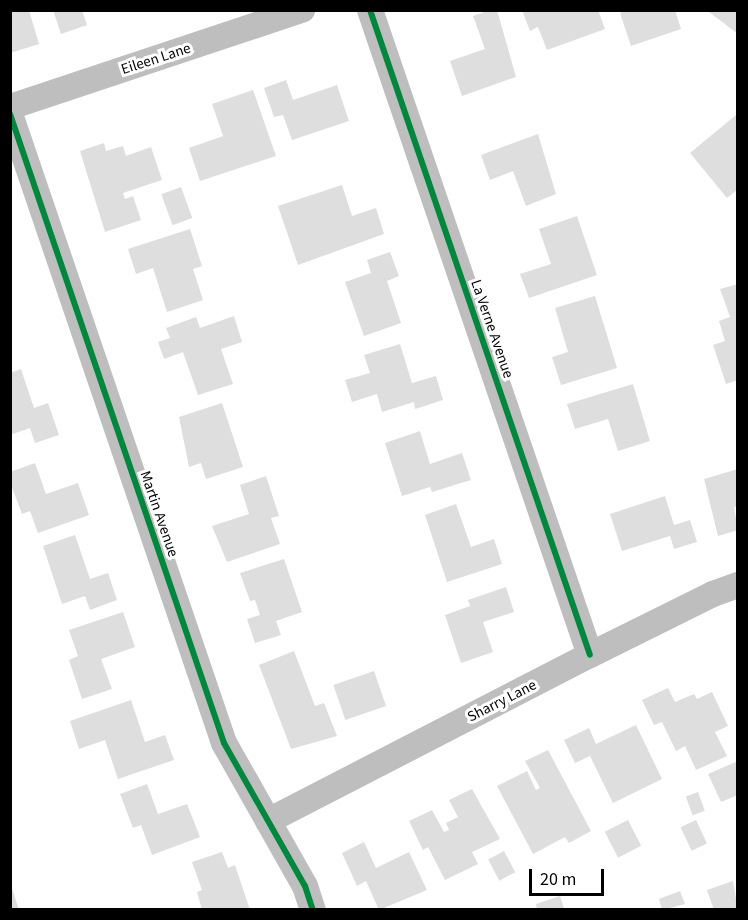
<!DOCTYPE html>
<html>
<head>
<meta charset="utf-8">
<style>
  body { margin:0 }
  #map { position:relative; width:748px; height:920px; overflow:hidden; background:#fff; font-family:"Source Sans 3",sans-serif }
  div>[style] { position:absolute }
  .building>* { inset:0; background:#dedede; transform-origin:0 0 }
  .minor>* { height:26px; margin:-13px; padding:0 13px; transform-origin:13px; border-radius:13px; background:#bebebe }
  .cycleway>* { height:6px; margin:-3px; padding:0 3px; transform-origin:3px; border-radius:3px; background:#00873e }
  span { translate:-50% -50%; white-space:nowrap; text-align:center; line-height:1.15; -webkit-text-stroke:6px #fff; paint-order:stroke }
  .street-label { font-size:15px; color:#000 }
  .frame { position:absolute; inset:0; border:12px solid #000; pointer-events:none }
  .scale { position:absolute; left:529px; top:869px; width:75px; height:27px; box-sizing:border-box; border:3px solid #000; border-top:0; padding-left:8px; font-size:18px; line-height:21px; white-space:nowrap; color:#000; -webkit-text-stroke:4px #fff; paint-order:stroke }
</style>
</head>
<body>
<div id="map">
  <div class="building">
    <i style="clip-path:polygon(10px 10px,29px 10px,39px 44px,10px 53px)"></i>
    <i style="clip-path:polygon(53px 10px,82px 10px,87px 25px,61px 34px)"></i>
    <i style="clip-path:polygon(490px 10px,497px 10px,516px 77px,462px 96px,450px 61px,485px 49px,473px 16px)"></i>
    <i style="clip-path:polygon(522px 10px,598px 10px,605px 29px,547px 50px,538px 27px,530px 31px)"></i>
    <i style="clip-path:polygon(629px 10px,675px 10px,681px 29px,631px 46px,620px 13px)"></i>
    <i style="clip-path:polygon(710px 10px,738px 10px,738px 34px,709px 12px)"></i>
    <i style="clip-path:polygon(286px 80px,293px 100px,337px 85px,349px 121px,292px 140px,283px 115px,274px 117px,264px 88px)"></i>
    <i style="clip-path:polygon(253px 90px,276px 156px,200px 181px,189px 148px,223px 136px,212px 104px)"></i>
    <i style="clip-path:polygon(736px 115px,738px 189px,727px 198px,690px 153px)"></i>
    <i style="clip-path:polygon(538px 134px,556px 194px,526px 206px,513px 171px,490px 180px,481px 155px)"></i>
    <i style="clip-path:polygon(104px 143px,106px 151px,123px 146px,126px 156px,151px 147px,162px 180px,123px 193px,125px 199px,133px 196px,141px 220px,105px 232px,80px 151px)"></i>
    <i style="clip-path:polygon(342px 185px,352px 216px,376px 208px,384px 234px,298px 265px,278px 206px)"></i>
    <i style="left:181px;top:187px;width:33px;height:21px;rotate:70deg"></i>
    <i style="clip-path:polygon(577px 216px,597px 275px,529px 298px,520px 274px,551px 264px,539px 229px)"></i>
    <i style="clip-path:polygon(190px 229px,202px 266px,193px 269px,203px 300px,167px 312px,153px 268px,136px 274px,128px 249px)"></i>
    <i style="clip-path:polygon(390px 252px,399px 276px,387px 281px,401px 323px,364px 336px,345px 282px,371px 273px,367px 260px)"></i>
    <i style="clip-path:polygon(738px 284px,738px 380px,726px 384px,713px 345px,725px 341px,719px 321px,730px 317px,720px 289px)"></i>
    <i style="clip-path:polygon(595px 296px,617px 368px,561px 385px,552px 357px,568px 352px,555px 308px)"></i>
    <i style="clip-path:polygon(234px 316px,242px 342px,221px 349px,233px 384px,198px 395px,183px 352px,164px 359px,158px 342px,170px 338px,166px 328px,196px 317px,200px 328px)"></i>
    <i style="clip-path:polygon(400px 344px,412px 383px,436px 376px,443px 400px,415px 409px,414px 402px,382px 412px,377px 394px,352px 402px,345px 380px,370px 373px,364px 355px)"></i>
    <i style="clip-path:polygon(21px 369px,34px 408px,48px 403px,59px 435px,35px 443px,30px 428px,10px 435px,10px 373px)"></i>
    <i style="clip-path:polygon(633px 384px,650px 441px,618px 451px,608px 419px,575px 429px,567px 404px)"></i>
    <i style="clip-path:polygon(222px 403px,243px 467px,206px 479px,201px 463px,189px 467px,179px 417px)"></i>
    <i style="clip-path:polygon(420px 431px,430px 464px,462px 453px,471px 480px,432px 492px,430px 487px,402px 496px,385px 443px)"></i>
    <i style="clip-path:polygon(35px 463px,46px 494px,78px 483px,89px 515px,38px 533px,30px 511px,22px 514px,10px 482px,10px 472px)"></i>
    <i style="clip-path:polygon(738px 469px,738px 506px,734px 507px,738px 530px,718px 536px,704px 479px)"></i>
    <i style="clip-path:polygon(266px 476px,279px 516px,271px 518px,280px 544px,227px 562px,212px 526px,249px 514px,240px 485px)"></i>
    <i style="clip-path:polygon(665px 496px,674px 525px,690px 520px,697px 542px,674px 549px,670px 536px,622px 551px,610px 514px)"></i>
    <i style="clip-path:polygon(456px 504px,471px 547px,494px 539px,502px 564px,447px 582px,425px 515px)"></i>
    <i style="clip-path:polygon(75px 535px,90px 579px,108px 573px,117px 600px,90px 610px,85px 596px,62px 604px,43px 546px)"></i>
    <i style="clip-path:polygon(284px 559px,302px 612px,276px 621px,281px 635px,255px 643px,247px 619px,260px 615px,255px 600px,250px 601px,240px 573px)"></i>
    <i style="clip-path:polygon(506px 587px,514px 612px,483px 622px,493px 652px,461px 663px,445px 615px,470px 606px,468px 600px)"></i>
    <i style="clip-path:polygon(123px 612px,135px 647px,101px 659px,112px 689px,82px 699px,69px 660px,78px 656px,69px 630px)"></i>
    <i style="clip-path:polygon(294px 651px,315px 706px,324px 703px,337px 736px,291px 749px,259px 665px)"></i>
    <i style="left:374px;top:671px;width:37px;height:43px;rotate:71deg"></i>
    <i style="clip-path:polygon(668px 688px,675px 702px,694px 694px,697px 699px,712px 692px,728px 726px,715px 732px,727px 756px,696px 770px,685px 746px,676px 751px,662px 722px,654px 725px,642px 700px)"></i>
    <i style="clip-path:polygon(131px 700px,145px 742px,165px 735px,174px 760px,118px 779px,105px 740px,79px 749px,70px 721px)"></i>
    <i style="clip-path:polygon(636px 725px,662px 779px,613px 803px,590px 756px,575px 763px,564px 740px,589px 728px,596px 744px)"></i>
    <i style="clip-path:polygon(548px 750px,591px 831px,569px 843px,565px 837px,533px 854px,497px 786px,527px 771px,536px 790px,540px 788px,525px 761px)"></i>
    <i style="clip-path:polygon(738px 761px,738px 795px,721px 802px,708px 774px)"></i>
    <i style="clip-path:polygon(147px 784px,158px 814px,187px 804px,200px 837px,152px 855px,141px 825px,133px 828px,120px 794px)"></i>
    <i style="clip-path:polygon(472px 789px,500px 839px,472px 852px,478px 864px,445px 880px,428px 847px,423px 850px,409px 821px,432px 810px,444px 832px,449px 830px,446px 823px,458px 817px,449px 800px)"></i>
    <i style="left:698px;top:792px;width:20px;height:13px;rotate:70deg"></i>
    <i style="left:628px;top:820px;width:29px;height:26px;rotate:63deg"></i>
    <i style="left:696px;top:820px;width:26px;height:17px;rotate:65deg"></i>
    <i style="clip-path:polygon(364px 842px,376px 868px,409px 852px,427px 890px,379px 910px,366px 881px,357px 886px,342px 853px)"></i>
    <i style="left:504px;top:851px;width:24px;height:18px;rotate:62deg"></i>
    <i style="clip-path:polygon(222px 852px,228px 868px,235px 865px,250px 910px,202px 910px,197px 892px,202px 890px,192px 862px)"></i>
    <i style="clip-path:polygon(733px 881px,738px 910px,714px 910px,707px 890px)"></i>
    <i style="clip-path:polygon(10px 885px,11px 885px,19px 910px,10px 910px)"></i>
    <i style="clip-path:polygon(680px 891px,685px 904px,662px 910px,659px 899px)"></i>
    <i style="clip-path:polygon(560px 896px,564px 909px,537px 910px,536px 904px)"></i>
  </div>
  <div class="minor">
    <i style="left:370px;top:10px;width:681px;rotate:71.17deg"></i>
    <i style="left:10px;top:107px;width:308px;rotate:-18.4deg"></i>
    <i style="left:10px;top:114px;width:664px;rotate:71.21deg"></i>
    <i style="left:224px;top:743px;width:164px;rotate:60.5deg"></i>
    <i style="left:305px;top:886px;width:25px;rotate:72deg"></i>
    <i style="left:268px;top:821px;width:362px;rotate:-27.3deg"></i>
    <i style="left:590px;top:655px;width:137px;rotate:-26.4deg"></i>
    <i style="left:713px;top:594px;width:27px;rotate:-20deg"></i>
  </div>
  <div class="cycleway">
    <i style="left:370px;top:10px;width:681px;rotate:71.17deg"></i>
    <i style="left:10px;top:114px;width:664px;rotate:71.21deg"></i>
    <i style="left:224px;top:743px;width:164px;rotate:60.5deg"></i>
    <i style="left:305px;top:886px;width:25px;rotate:72deg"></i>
  </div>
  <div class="street-label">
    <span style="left:156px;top:59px;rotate:-18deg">Eileen Lane</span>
    <span style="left:492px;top:329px;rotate:71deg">La Verne Avenue</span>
    <span style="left:159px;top:514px;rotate:71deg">Martin Avenue</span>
    <span style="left:502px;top:701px;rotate:-27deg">Sharry Lane</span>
  </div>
  <div class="frame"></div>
  <div class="scale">20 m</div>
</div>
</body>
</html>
